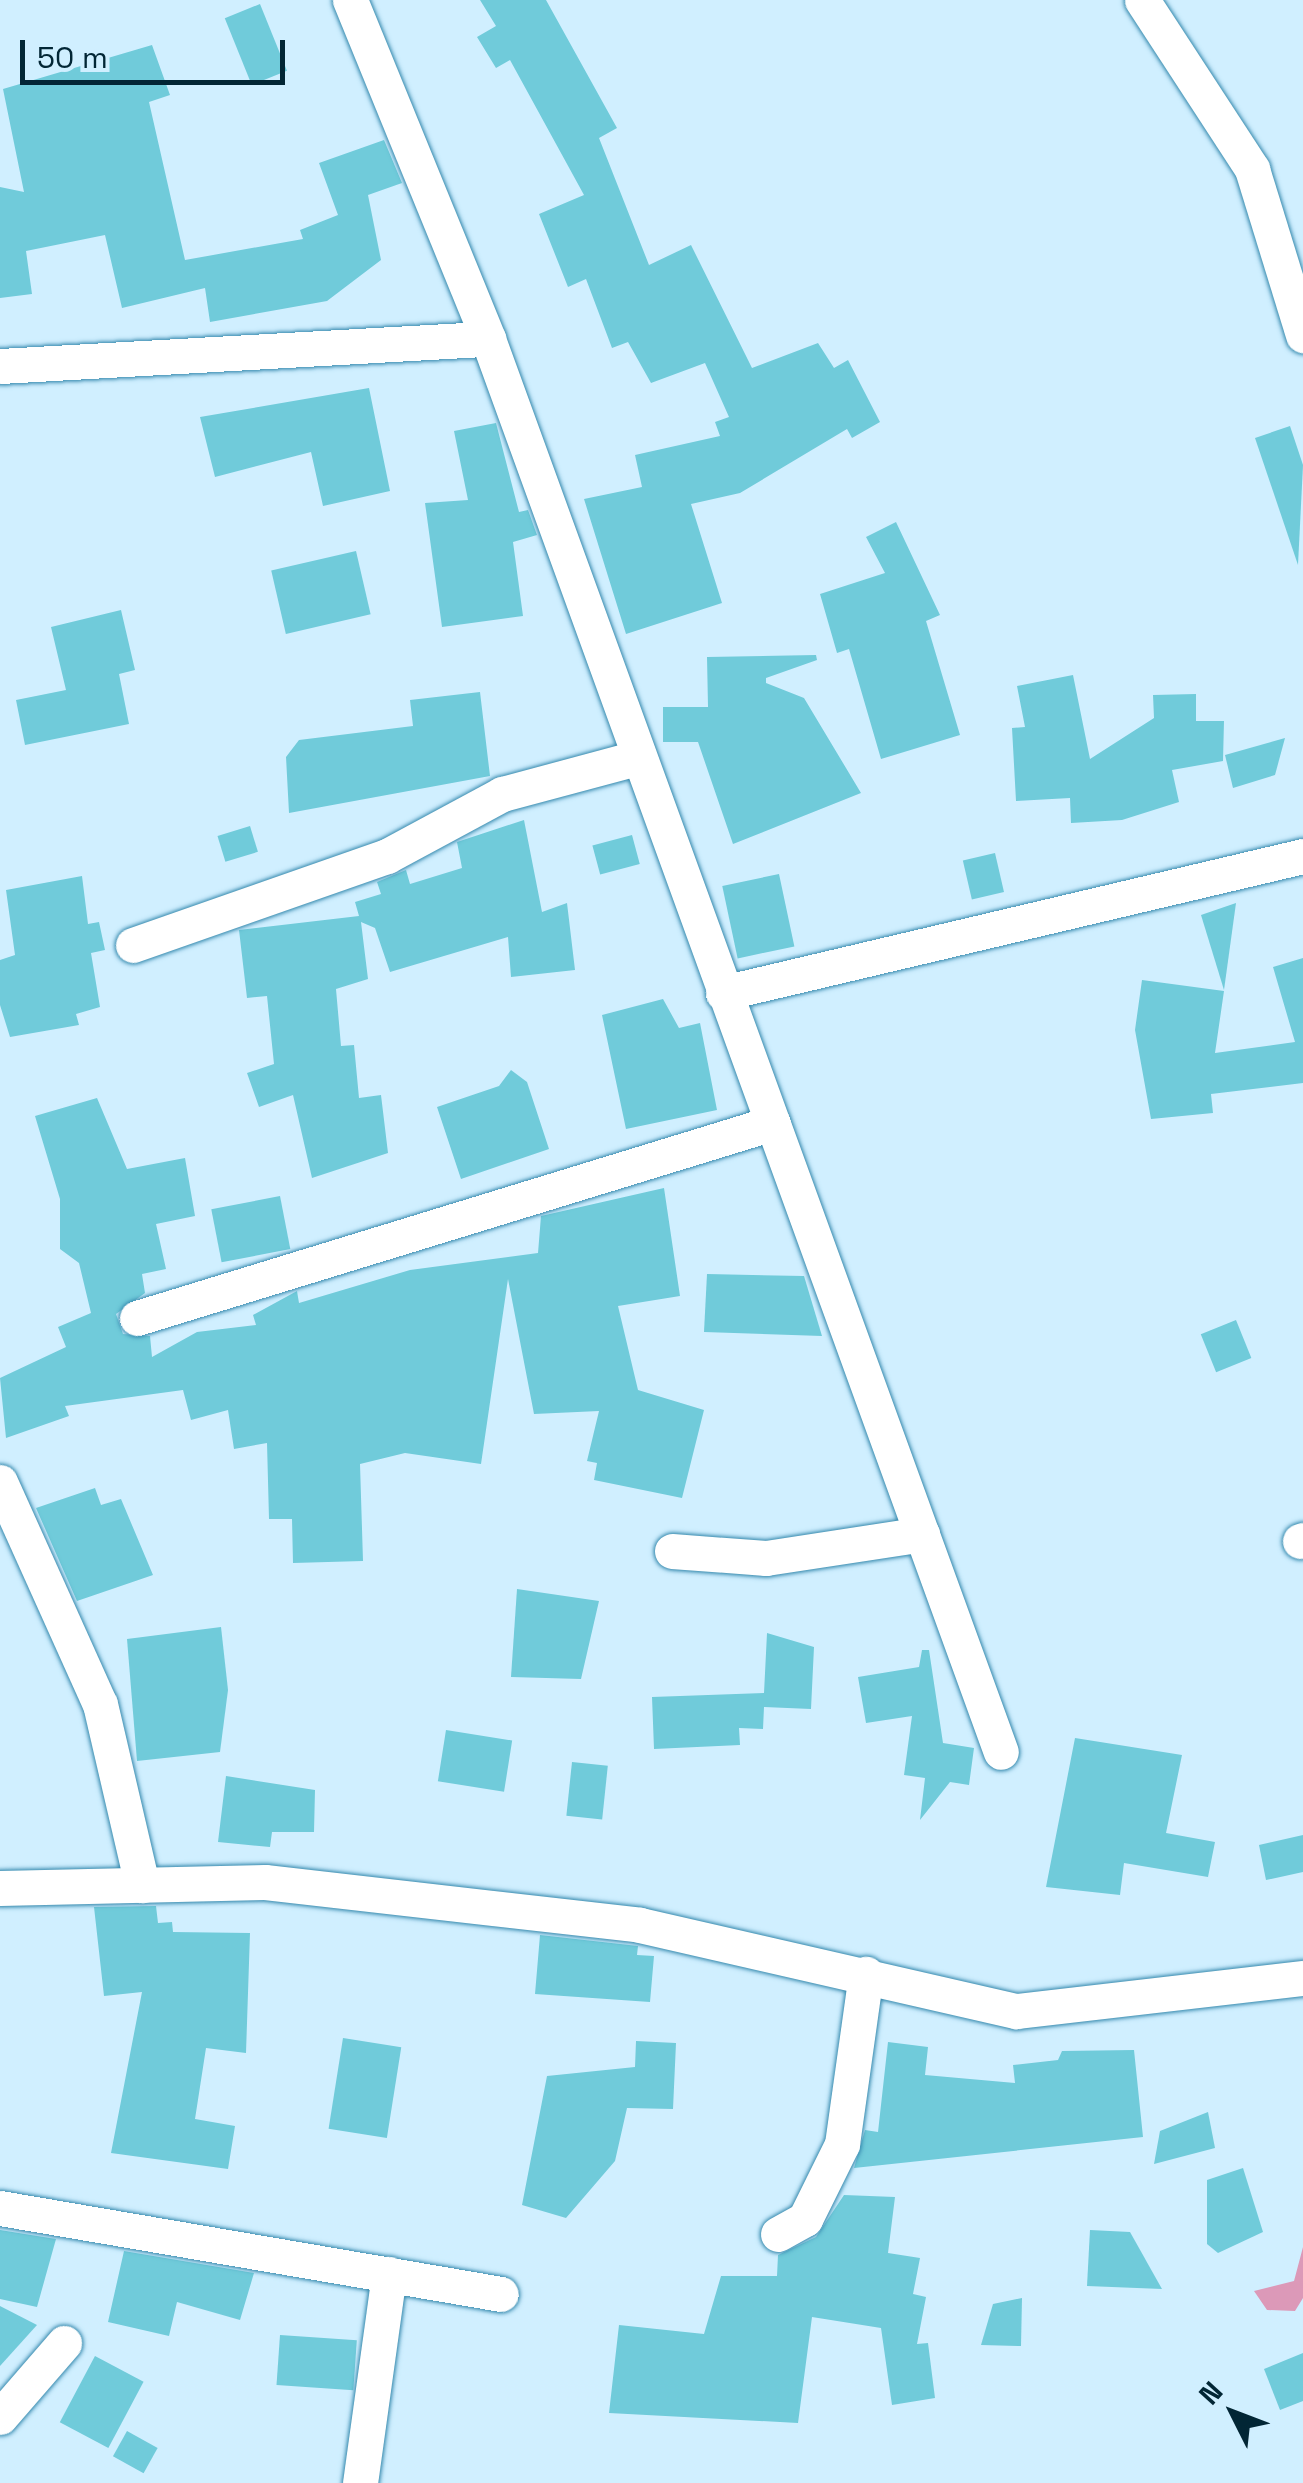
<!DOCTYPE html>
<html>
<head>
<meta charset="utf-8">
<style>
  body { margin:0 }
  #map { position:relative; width:1303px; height:2483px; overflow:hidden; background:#d0efff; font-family:"Space Grotesk",sans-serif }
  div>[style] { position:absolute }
  .forest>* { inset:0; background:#dc99b8 }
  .building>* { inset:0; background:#70cbda; transform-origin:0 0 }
  .roads { filter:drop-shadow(0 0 2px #3589ae) drop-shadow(0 0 2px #3589ae) }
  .street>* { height:35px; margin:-17.5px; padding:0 17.5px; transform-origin:17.5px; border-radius:17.5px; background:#fff }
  span { translate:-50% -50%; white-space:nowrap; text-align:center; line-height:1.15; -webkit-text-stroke:8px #d0efff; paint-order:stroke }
  .north { position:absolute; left:1183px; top:2363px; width:100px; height:100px; -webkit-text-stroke:8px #d0efff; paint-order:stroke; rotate:312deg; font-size:28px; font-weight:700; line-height:40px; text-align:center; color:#022635 }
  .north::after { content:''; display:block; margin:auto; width:35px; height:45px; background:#022635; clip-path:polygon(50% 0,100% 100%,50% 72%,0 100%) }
  .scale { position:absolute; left:20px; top:40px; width:265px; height:45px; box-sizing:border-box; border:5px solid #022635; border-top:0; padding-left:12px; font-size:30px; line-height:35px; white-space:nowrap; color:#022635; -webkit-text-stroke:8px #d0efff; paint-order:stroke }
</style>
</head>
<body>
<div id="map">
  <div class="forest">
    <i style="clip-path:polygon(1303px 2247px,1303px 2298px,1295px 2311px,1267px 2310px,1254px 2291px,1294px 2281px)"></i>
  </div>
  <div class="building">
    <i style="clip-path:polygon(480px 0,546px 0,617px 128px,599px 138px,649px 265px,691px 245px,752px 368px,818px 343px,834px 368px,848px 360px,880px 422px,852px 438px,847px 429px,740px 493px,691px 504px,722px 603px,626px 634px,584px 499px,642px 487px,635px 455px,720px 436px,715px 422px,729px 417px,705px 363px,651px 383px,628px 342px,612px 348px,586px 279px,568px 287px,539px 214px,584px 195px,510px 60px,496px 68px,477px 37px,496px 26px)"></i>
    <i style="left:260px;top:4px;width:72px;height:38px;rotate:68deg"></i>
    <i style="clip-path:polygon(152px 45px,170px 95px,149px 102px,185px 260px,303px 239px,300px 230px,338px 215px,319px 163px,384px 140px,402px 183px,368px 195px,381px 260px,327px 301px,210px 322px,205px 288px,122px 308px,105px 235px,26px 251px,32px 294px,0 298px,0 187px,24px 192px,3px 89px)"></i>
    <i style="clip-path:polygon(369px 388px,390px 491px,323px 506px,311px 452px,215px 477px,200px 417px)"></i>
    <i style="clip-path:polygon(496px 423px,519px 512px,528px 510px,537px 535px,513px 542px,523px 616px,442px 627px,425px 503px,468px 500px,454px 431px)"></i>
    <i style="clip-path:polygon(1290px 426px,1303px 465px,1298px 565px,1255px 438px)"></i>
    <i style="clip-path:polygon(896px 522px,940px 615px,926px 621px,960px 735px,881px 759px,849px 649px,837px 653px,820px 594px,885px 573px,866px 537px)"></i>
    <i style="left:356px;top:551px;width:65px;height:87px;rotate:77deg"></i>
    <i style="clip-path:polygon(121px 610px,135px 670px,119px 674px,129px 724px,25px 745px,16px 700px,66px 690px,51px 627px)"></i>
    <i style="clip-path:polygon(816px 655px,817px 660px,766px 678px,766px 683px,804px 698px,861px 793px,733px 844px,698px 742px,663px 742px,663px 707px,708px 707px,707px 657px)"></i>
    <i style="clip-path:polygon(1073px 675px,1090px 759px,1154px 718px,1153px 695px,1196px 694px,1196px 721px,1224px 721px,1223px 761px,1172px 770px,1179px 802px,1122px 820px,1071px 823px,1070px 798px,1016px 801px,1012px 728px,1025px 727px,1017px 686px)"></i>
    <i style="clip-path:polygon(480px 692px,490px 776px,289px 813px,286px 757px,299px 740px,413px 726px,410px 700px)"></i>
    <i style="clip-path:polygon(1285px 738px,1275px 775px,1233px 788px,1225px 755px)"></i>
    <i style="clip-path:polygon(524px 820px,542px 912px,567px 903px,575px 970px,511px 977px,508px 937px,390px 972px,375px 928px,361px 922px,368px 979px,336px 989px,341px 1046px,354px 1045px,359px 1098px,381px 1095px,388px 1153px,312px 1178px,293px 1095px,259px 1107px,247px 1073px,274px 1064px,267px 996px,247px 998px,239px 930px,359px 916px,355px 902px,381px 894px,377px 882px,406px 870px,410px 884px,462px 868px,457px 842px)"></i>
    <i style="left:250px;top:826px;width:27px;height:34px;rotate:73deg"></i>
    <i style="left:632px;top:835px;width:30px;height:41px;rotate:75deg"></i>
    <i style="left:995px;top:853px;width:40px;height:33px;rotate:77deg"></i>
    <i style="left:779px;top:874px;width:74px;height:58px;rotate:78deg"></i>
    <i style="clip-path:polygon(82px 876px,88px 924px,99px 922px,105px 950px,91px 953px,100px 1007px,76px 1014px,79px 1025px,10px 1037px,0 1005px,0 960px,15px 955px,6px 890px)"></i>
    <i style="clip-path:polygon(1236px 903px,1224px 990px,1201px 915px)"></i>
    <i style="clip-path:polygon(1303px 958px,1303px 1083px,1211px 1094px,1213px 1113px,1151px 1119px,1135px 1030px,1142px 980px,1224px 991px,1215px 1053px,1295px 1042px,1273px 967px)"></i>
    <i style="clip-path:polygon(663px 999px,679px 1028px,700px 1023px,717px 1110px,626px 1129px,602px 1015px)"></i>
    <i style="clip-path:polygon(511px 1070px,527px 1082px,549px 1149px,461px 1179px,437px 1107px,499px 1086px)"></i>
    <i style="clip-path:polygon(97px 1098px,127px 1169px,185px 1158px,195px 1216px,156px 1224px,166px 1269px,142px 1274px,145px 1293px,116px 1314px,123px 1334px,150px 1336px,152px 1357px,197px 1332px,256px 1325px,253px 1315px,297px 1291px,299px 1303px,410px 1270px,538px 1253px,541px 1216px,664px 1188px,680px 1296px,618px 1306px,638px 1390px,704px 1410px,682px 1498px,594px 1480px,597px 1463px,587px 1461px,599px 1411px,534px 1414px,508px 1279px,481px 1464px,405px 1453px,360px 1464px,363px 1561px,293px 1563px,292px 1519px,269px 1519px,267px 1443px,234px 1449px,228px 1410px,191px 1420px,183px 1390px,65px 1406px,69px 1416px,6px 1438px,0 1378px,66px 1347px,58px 1327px,91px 1313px,79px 1263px,60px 1249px,60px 1199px,35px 1116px)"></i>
    <i style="left:280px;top:1196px;width:54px;height:70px;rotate:79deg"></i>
    <i style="clip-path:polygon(707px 1274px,804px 1276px,822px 1336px,704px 1332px)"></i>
    <i style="left:1236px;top:1320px;width:41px;height:38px;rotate:68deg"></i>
    <i style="clip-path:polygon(95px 1488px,101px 1505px,121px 1499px,153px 1575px,77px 1601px,36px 1508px)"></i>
    <i style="clip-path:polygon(517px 1589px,599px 1601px,581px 1679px,511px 1677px)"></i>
    <i style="clip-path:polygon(221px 1627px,228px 1690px,220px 1752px,137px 1761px,127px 1639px)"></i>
    <i style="clip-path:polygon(767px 1633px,814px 1647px,811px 1709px,764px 1707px,763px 1729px,739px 1728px,740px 1745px,654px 1749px,652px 1697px,764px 1693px)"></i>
    <i style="clip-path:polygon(922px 1650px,929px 1650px,943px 1743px,974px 1748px,969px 1785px,950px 1782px,920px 1820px,925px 1778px,904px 1775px,912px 1716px,866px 1723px,858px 1677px,919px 1667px)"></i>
    <i style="left:446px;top:1730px;width:67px;height:52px;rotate:9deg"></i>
    <i style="clip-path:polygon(1075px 1738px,1182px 1755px,1166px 1833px,1215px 1842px,1208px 1877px,1124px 1863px,1120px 1895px,1046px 1887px)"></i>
    <i style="left:572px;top:1762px;width:36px;height:54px;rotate:6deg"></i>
    <i style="clip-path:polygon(226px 1776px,315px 1790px,314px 1832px,272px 1832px,270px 1847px,218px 1842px)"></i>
    <i style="clip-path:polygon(1303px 1835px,1303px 1872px,1266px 1880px,1259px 1845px)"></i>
    <i style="clip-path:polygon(156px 1906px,158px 1923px,172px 1922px,173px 1932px,250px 1933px,246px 2053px,206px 2048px,195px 2119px,235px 2126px,228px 2169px,111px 2153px,142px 1992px,104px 1996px,94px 1907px)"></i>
    <i style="clip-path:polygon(540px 1935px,638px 1946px,637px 1955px,654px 1956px,650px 2002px,535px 1994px)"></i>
    <i style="left:343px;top:2038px;width:59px;height:92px;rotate:9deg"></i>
    <i style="clip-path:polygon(636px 2041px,676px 2043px,673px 2109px,627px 2108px,615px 2161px,566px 2218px,522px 2205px,547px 2076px,635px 2067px)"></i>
    <i style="clip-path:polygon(888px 2042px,928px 2047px,925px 2075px,1015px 2083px,1013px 2065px,1058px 2060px,1062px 2051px,1134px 2050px,1143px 2137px,854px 2168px,865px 2130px,878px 2132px)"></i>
    <i style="clip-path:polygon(1208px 2112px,1215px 2148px,1154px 2164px,1160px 2131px)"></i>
    <i style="clip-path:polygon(1243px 2168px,1263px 2232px,1218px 2253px,1207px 2244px,1207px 2180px)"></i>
    <i style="clip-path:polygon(844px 2195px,895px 2197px,888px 2253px,920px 2258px,913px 2294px,926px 2297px,917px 2344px,928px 2343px,935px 2398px,892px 2405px,881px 2328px,812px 2317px,798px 2423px,609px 2413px,619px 2325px,704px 2334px,721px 2276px,777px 2276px,778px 2255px,816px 2237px)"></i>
    <i style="clip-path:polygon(0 2230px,56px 2239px,37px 2307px,0 2299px)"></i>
    <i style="clip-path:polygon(1090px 2230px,1130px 2232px,1162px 2289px,1087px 2286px)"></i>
    <i style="clip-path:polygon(124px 2251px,254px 2273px,240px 2320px,177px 2302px,169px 2336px,108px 2322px)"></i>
    <i style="clip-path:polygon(1022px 2298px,1021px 2346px,981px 2345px,993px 2304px)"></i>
    <i style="clip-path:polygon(0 2306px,37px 2325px,0 2366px)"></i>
    <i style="left:280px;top:2335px;width:77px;height:50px;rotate:4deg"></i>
    <i style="clip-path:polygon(1303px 2353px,1303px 2401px,1280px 2410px,1264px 2369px)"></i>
    <i style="left:95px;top:2356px;width:55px;height:75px;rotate:28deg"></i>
    <i style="left:127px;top:2431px;width:35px;height:29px;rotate:29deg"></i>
  </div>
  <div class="roads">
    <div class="street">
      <i style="left:350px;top:0;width:366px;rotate:67.8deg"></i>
      <i style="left:488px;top:339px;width:1503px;rotate:70.05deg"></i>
      <i style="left:1142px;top:0;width:202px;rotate:56.9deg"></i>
      <i style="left:1252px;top:169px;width:174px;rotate:72.9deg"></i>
      <i style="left:0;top:366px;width:489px;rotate:-3.2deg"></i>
      <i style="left:133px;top:945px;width:269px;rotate:-19.3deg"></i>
      <i style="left:387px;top:856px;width:131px;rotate:-28.3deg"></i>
      <i style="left:502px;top:794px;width:139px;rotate:-15deg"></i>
      <i style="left:723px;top:993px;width:596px;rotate:-13.29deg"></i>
      <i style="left:137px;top:1318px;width:665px;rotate:-17.05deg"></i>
      <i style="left:0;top:1482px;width:243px;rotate:65.8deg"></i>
      <i style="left:100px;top:1704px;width:186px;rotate:76.9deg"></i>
      <i style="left:1300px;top:1541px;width:3px;rotate:-18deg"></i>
      <i style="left:672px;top:1551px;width:94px;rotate:4.3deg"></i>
      <i style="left:766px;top:1558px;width:158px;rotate:-8.7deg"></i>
      <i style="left:0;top:1888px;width:265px;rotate:-1.3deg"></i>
      <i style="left:265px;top:1882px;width:377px;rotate:6.5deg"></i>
      <i style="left:640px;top:1925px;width:386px;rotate:12.9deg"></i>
      <i style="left:1016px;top:2011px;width:289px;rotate:-6.6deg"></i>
      <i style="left:0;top:2208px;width:508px;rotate:9.74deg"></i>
      <i style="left:778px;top:2234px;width:31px;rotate:-29deg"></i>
      <i style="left:805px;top:2219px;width:84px;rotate:-63.7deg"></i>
      <i style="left:842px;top:2144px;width:172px;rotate:-82deg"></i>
      <i style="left:0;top:2417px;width:98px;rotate:-49.1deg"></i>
      <i style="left:360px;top:2483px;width:211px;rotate:-82.1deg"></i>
    </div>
  </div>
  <div class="north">N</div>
  <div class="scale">50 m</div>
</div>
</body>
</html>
